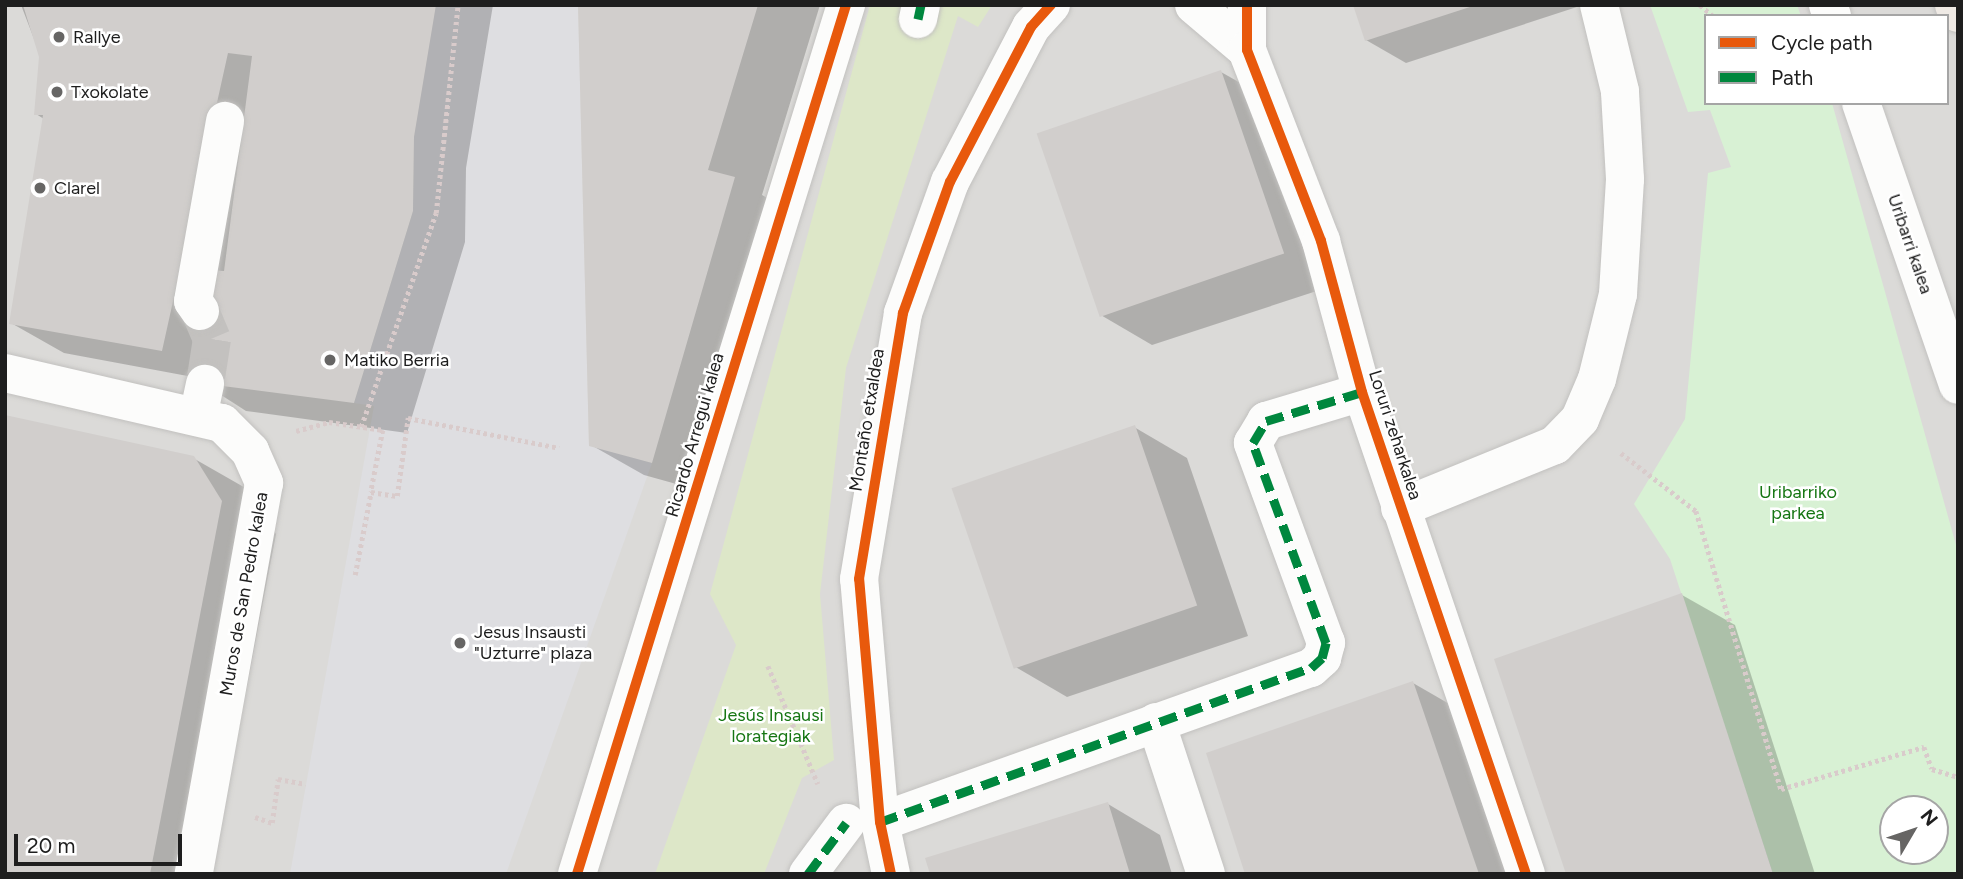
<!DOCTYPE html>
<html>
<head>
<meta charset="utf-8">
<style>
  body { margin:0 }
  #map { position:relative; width:1963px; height:879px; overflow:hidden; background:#eceae7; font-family:Figtree,sans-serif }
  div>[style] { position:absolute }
  .residential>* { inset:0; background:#dbdad8 }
  .grass>* { inset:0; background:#dde7c8 }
  .park>* { inset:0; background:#d8f1d4 }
  .plaza>* { inset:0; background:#dedee1 }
  .shadow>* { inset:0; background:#0003 }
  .building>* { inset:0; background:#d1cecc; transform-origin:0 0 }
  .minor-tunnel>* { height:38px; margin-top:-19px; transform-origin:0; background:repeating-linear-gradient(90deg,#c3c1bf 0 38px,transparent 0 57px) }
  .path>* { height:4.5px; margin-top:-2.25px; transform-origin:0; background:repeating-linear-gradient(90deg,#d9cbcb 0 3.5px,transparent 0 7px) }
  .roads { filter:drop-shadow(0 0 2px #c2c1bf) drop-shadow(0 0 2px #c2c1bf) }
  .minor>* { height:38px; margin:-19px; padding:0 19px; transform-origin:19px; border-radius:19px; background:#fcfcfb }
  .major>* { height:38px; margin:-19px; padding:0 19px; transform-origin:19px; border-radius:19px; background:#efeae5 }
  .quiet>* { height:9px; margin-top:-4.5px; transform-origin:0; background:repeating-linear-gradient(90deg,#00873e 0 18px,transparent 0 27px) }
  .cycleway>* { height:10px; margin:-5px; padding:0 5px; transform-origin:5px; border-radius:5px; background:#e8590c }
  .dots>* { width:19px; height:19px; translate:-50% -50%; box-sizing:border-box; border:4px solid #fff; border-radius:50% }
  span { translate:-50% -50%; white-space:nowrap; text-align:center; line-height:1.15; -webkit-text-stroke:5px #fff; paint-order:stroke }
  .poi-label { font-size:18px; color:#1e1e1e }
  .left { translate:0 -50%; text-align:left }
  .street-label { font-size:18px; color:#1e1e1e }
  .park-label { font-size:18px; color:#167613 }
  .frame { position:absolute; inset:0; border:7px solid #1e1e1e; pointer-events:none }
  .legend { position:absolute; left:1704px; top:14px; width:245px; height:91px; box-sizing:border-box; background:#fff; border:2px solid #a5a5a5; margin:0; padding:9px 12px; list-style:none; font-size:21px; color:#1e1e1e }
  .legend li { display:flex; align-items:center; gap:14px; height:35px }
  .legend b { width:35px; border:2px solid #a5a5a5 }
  .north { position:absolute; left:1879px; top:795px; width:70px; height:70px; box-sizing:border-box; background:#fff; border:2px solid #a5a5a5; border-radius:50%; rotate:51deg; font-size:19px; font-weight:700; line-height:28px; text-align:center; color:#1e1e1e }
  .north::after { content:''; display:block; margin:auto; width:24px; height:32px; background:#666564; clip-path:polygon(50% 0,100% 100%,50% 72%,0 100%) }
  .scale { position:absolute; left:14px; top:834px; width:168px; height:32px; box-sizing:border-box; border:4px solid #1e1e1e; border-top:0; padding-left:9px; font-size:21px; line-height:24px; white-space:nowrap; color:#1e1e1e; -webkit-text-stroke:5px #fff; paint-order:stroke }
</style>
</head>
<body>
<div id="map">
  <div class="residential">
    <i style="clip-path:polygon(evenodd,5px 5px,1958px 5px,1958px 874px,5px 874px,5px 5px,1706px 16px,1947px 16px,1947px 103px,1706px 103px,1706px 16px,5px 5px,1893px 809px,1935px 809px,1935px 851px,1893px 851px,1893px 809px)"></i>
  </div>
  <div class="grass">
    <i style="clip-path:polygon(870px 5px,992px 5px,978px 27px,958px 16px,846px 368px,820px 594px,834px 760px,802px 778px,764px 874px,655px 874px,736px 645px,710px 594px)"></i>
  </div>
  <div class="park">
    <i style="clip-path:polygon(evenodd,1650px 5px,1797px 5px,1801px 16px,1706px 16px,1706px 103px,1832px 103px,1958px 552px,1958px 874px,1773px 874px,1670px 559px,1634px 504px,1685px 419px,1708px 173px,1731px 167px,1710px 110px,1688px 112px,1650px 5px,1893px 809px,1935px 809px,1935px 851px,1893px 851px,1893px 809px)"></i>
  </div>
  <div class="plaza">
    <i style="clip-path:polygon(436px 5px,578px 5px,589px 445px,652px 463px,506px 874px,290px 874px,374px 406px,354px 403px,413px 211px,414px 137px)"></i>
  </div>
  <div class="shadow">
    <i style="clip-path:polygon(21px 5px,493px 5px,466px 168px,465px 242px,407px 433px,246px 411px,193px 377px,64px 353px,11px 323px,44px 119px,36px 114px,41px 57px)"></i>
    <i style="clip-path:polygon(581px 5px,820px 5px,762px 195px,787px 209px,705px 492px,644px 475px,591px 445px)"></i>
    <i style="clip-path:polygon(1355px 5px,1583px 5px,1406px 63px,1366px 40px)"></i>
    <i style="clip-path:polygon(1221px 72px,1274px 102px,1335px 285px,1152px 345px,1099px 314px)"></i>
    <i style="clip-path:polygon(1134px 427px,1187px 458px,1248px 636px,1067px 697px,1014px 666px)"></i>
    <i style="clip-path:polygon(193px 458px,249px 490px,276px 534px,211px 874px,5px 874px)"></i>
    <i style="clip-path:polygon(1682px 595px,1735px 625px,1815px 874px,1568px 874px)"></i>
    <i style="clip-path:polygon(1413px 683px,1465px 713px,1521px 874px,1247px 874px)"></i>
    <i style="clip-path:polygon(1108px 804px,1160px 835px,1172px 874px,932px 874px)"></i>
  </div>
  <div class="building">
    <i style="clip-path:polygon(23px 5px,436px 5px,414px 137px,413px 211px,354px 403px,191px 382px,206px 270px,224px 271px,252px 56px,228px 53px,162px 351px,9px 324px,43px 115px,34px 115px,39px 57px)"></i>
    <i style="clip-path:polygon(578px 5px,758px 5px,708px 170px,735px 177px,652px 463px,589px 446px)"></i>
    <i style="clip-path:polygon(1353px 5px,1473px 5px,1473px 6px,1365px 41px)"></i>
    <i style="left:1221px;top:70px;width:194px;height:195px;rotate:71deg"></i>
    <i style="clip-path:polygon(5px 415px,194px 456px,222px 501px,150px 874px,5px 874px)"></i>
    <i style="left:1135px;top:425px;width:191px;height:194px;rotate:71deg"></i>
    <i style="clip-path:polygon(1682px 593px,1773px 874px,1566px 874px,1494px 659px)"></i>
    <i style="clip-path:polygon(1413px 681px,1479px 874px,1245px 874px,1206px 753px)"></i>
    <i style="clip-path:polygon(1108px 802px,1130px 874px,930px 874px,925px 858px)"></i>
  </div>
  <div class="minor-tunnel">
    <i style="left:200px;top:311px;width:30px;rotate:67deg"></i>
    <i style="left:212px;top:339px;width:46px;rotate:98.8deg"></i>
  </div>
  <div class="path">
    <i style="left:1700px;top:5px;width:17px;rotate:40deg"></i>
    <i style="left:361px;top:427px;width:227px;rotate:-70.7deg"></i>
    <i style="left:436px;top:213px;width:209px;rotate:-84deg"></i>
    <i style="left:296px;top:431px;width:34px;rotate:-15deg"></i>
    <i style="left:329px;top:422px;width:55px;rotate:8.4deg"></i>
    <i style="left:383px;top:430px;width:63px;rotate:101deg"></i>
    <i style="left:371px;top:492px;width:26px;rotate:9deg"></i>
    <i style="left:397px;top:496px;width:79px;rotate:-82deg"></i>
    <i style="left:408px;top:418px;width:154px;rotate:11.2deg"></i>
    <i style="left:1621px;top:453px;width:95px;rotate:37.7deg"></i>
    <i style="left:1696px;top:511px;width:291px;rotate:73deg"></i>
    <i style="left:1781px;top:789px;width:149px;rotate:-16.4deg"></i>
    <i style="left:1924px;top:747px;width:23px;rotate:70deg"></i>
    <i style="left:1932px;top:769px;width:27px;rotate:17deg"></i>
    <i style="left:355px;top:575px;width:85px;rotate:-79.1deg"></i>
    <i style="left:768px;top:666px;width:128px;rotate:67deg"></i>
    <i style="left:255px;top:817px;width:18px;rotate:19deg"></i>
    <i style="left:272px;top:823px;width:44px;rotate:-82.2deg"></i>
    <i style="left:278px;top:779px;width:28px;rotate:10deg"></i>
  </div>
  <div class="roads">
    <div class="minor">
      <i style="left:1194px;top:5px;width:70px;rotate:40.3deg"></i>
      <i style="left:1247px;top:5px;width:45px;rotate:90deg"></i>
      <i style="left:1247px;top:50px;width:205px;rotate:68.8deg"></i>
      <i style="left:1321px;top:241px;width:156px;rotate:74.8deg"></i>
      <i style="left:1362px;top:392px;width:509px;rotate:71.21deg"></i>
      <i style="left:1828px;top:5px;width:12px;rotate:70deg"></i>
      <i style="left:918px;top:19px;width:14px;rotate:-78deg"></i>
      <i style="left:1861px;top:103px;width:298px;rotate:71deg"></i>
      <i style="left:200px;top:311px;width:12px;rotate:-125deg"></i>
      <i style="left:193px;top:301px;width:183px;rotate:-79.9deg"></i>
      <i style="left:5px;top:373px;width:223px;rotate:13deg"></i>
      <i style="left:222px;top:423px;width:40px;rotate:45deg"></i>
      <i style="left:250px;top:451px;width:35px;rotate:66deg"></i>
      <i style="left:264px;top:483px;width:397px;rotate:100.2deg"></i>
      <i style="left:198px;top:417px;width:34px;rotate:-78deg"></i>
      <i style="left:1400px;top:508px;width:167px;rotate:-22.1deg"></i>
      <i style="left:1555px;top:445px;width:36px;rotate:-46deg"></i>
      <i style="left:1580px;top:419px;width:43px;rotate:-67deg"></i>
      <i style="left:1597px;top:379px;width:88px;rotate:-76.1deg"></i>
      <i style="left:1618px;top:294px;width:115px;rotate:-86.5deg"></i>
      <i style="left:1625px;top:179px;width:88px;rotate:-93.3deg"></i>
      <i style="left:1620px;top:91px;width:89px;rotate:-103.7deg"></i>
      <i style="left:1156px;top:722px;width:160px;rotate:71.8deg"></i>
      <i style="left:880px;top:822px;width:458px;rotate:-19.7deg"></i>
      <i style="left:1311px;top:668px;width:15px;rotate:-42deg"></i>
      <i style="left:1322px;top:658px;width:16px;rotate:-75deg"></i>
      <i style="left:1326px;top:643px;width:213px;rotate:-110.1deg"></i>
      <i style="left:1253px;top:443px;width:26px;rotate:-59deg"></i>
      <i style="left:1266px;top:421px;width:100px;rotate:-16.8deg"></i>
      <i style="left:577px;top:874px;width:910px;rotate:-72.8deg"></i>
      <i style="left:808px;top:874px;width:64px;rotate:-53.3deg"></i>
      <i style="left:891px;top:874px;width:53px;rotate:-101.9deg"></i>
      <i style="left:880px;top:822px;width:244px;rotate:-94.9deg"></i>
      <i style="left:859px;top:579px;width:270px;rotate:-80.6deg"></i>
      <i style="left:903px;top:313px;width:139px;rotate:-70.3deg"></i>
      <i style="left:950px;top:182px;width:175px;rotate:-62.4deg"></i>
      <i style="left:1031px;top:27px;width:30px;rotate:-48deg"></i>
    </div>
    <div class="major">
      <i style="left:1954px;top:5px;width:9px;rotate:63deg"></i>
    </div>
  </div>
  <div class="quiet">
    <i style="left:918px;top:19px;width:14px;rotate:-78deg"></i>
    <i style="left:880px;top:822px;width:458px;rotate:-19.7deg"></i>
    <i style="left:1311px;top:668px;width:15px;rotate:-42deg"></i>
    <i style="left:1322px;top:658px;width:16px;rotate:-75deg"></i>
    <i style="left:1326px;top:643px;width:213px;rotate:-110.1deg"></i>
    <i style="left:1253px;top:443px;width:26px;rotate:-59deg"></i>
    <i style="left:1266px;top:421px;width:100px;rotate:-16.8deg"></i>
    <i style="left:808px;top:874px;width:64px;rotate:-53.3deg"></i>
  </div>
  <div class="cycleway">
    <i style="left:1247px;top:5px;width:45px;rotate:90deg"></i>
    <i style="left:1247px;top:50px;width:205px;rotate:68.8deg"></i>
    <i style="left:1321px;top:241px;width:156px;rotate:74.8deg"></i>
    <i style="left:1362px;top:392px;width:509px;rotate:71.21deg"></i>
    <i style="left:577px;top:874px;width:910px;rotate:-72.8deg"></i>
    <i style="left:891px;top:874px;width:53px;rotate:-101.9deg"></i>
    <i style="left:880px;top:822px;width:244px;rotate:-94.9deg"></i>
    <i style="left:859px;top:579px;width:270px;rotate:-80.6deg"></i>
    <i style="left:903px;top:313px;width:139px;rotate:-70.3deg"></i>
    <i style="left:950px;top:182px;width:175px;rotate:-62.4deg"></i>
    <i style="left:1031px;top:27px;width:30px;rotate:-48deg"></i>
  </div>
  <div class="dots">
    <i style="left:59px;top:37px;background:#666564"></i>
    <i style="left:57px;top:92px;background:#666564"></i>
    <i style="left:40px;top:188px;background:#666564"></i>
    <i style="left:330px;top:360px;background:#666564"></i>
    <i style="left:460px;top:643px;background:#666564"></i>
  </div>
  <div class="poi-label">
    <span class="left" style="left:73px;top:37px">Rallye</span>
    <span class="left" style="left:71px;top:92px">Txokolate</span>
    <span class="left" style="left:54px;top:188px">Clarel</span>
    <span class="left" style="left:344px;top:360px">Matiko Berria</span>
    <span class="left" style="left:474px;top:643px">Jesus Insausti<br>"Uzturre" plaza</span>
  </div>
  <div class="street-label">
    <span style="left:1910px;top:244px;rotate:71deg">Uribarri kalea</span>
    <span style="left:867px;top:420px;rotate:-81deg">Montaño etxaldea</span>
    <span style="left:695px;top:435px;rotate:-74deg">Ricardo Arregui kalea</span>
    <span style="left:1395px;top:435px;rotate:72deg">Loruri zeharkalea</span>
    <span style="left:244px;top:594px;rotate:-80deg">Muros de San Pedro kalea</span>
  </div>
  <div class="park-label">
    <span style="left:1798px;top:503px">Uribarriko<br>parkea</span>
    <span style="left:771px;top:726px">Jesús Insausi<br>lorategiak</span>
  </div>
  <div class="frame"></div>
  <ul class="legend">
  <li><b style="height:9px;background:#e8590c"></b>Cycle path</li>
  <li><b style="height:9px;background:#00873e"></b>Path</li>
  </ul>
  <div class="north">N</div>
  <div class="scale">20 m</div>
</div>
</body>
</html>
